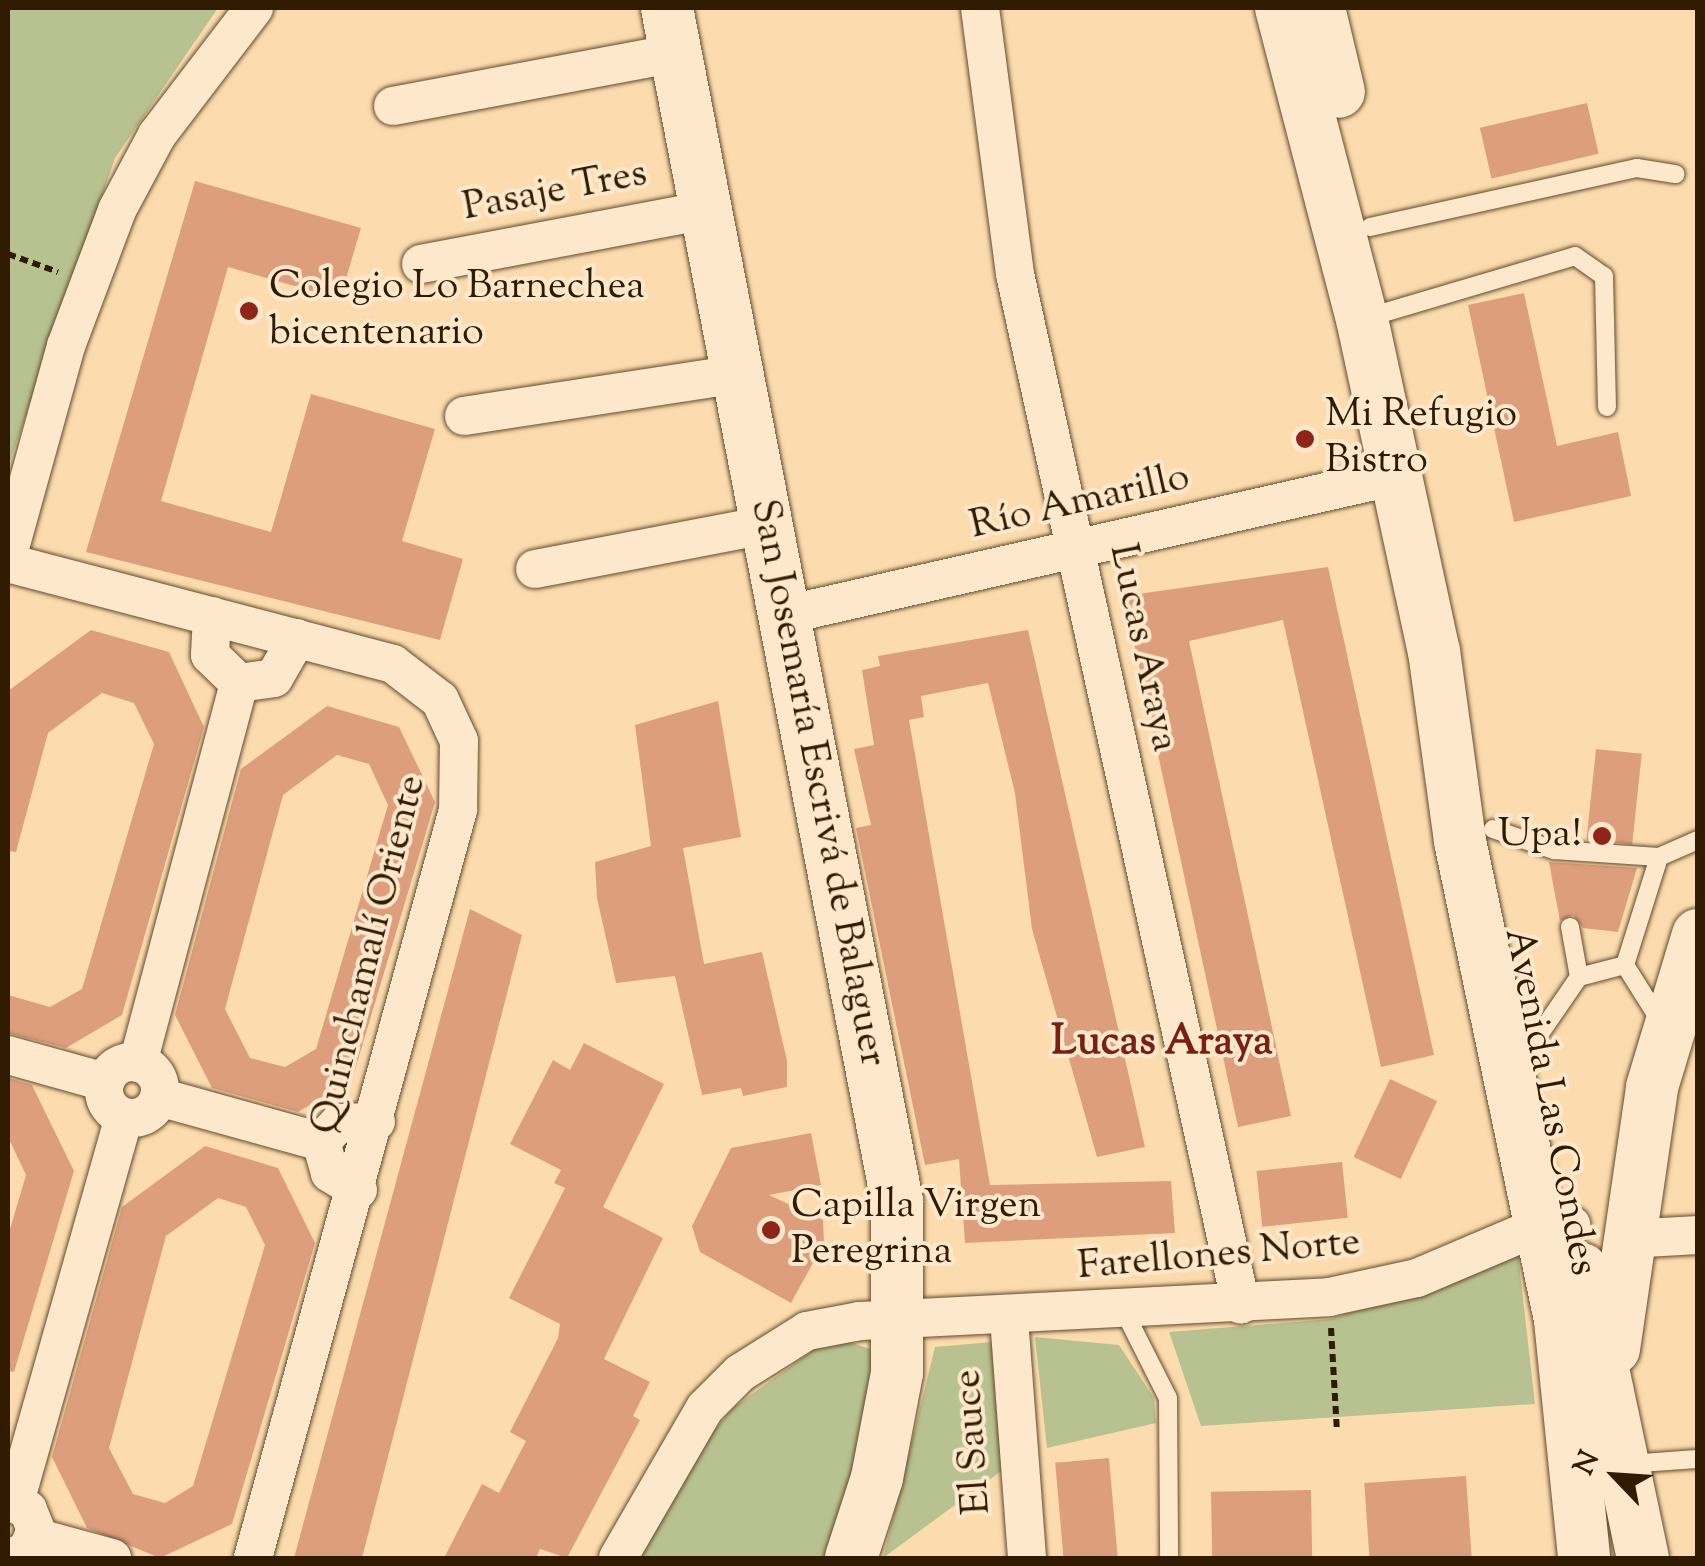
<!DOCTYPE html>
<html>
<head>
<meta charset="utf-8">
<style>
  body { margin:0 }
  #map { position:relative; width:1705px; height:1566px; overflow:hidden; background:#fcdcaf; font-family:"Sorts Mill Goudy",serif }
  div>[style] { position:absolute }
  .green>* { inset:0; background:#b8c290 }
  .building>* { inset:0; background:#dd9e7e; transform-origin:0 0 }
  .path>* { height:6px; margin-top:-3px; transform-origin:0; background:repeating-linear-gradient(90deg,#301b00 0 8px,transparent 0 13px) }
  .roads { filter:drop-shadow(0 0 2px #634b2c) drop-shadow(0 0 2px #634b2c) }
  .lane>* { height:18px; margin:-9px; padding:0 9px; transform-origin:9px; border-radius:9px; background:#fde8cb }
  .street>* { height:38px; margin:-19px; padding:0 19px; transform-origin:19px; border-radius:19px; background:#fde8cb }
  .street>.ring { margin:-19px; padding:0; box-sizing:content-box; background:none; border:38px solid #fde8cb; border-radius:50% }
  .secondary>* { height:52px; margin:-26px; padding:0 26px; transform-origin:26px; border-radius:26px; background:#fde8cb }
  .dots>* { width:28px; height:28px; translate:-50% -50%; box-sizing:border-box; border:5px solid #fde8cb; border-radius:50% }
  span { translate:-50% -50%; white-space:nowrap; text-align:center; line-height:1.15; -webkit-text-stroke:8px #fde8cb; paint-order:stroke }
  .street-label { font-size:40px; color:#301b00 }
  .poi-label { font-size:40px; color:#301b00 }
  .left { translate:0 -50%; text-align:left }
  .right { translate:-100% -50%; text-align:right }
  .neighbourhood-label { font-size:42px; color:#7a1f14; font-weight:700 }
  .frame { position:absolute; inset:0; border:10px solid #301b00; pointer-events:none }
  .north { position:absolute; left:1565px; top:1426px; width:100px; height:100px; -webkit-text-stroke:8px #fde8cb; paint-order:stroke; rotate:295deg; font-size:28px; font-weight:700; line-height:40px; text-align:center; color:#301b00 }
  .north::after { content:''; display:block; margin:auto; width:35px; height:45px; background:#301b00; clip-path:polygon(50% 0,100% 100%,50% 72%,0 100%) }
</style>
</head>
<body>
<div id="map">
  <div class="green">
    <i style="clip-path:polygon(8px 8px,218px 8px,115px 158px,8px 467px)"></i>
    <i style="clip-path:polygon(1518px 1255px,1535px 1404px,1201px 1426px,1169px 1332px,1331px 1319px)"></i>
    <i style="clip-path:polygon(1035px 1337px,1119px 1345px,1154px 1398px,1156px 1423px,1047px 1448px)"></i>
    <i style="clip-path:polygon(846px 1341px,870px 1349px,875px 1376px,843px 1524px,825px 1558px,638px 1558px,703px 1443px,733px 1408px,820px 1345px)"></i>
    <i style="clip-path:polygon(992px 1342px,1008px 1466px,883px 1558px,935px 1347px)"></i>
  </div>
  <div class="building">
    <i style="left:1587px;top:103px;width:52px;height:110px;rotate:77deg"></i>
    <i style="clip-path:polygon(195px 181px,361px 228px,340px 299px,228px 267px,161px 501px,271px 532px,311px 394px,435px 429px,402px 541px,463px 559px,440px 640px,86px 552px)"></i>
    <i style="clip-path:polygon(1524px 293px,1557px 446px,1618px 432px,1631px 496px,1514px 522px,1468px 305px)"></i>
    <i style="clip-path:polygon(1328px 567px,1434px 1055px,1381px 1067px,1283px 620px,1189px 641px,1291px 1116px,1238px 1127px,1124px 596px)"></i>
    <i style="clip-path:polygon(91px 630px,169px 652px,204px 727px,122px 1015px,66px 1048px,8px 1033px,8px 995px,50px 1007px,82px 989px,154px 744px,134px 703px,102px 693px,48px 733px,16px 852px,8px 851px,8px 691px)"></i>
    <i style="clip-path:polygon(1028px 630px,1145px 1147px,1097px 1157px,1032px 929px,1015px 793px,988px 683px,921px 696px,924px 717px,909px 720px,990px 1185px,1171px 1181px,1175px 1233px,965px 1243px,959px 1159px,925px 1165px,856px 828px,871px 825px,854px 749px,874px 745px,862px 670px,880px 666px,878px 656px)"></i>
    <i style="clip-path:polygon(718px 701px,741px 837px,683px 848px,704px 964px,762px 952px,787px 1061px,787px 1087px,743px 1096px,741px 1088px,702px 1095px,675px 976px,616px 983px,597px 898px,595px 862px,651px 846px,635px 725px)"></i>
    <i style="clip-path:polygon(evenodd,327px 706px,399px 727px,435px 802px,352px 1080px,298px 1112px,212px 1088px,175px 1015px,241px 769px,327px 706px,337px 755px,369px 764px,388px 805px,316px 1049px,285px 1067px,250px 1058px,225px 1009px,283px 795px,337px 755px)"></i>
    <i style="left:1596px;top:749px;width:46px;height:91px;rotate:6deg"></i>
    <i style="clip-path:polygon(1549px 862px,1637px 868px,1618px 932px,1583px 928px,1573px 915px,1560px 921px)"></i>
    <i style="clip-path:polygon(470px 909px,522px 935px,362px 1558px,294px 1558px)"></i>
    <i style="clip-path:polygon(584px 1043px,664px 1084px,603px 1207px,663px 1238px,604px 1359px,650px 1382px,633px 1416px,640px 1420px,567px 1558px,540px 1549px,536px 1558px,444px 1558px,482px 1484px,499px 1493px,526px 1441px,510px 1432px,558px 1338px,560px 1324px,509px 1298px,565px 1188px,554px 1183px,561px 1170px,510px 1144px,553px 1060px,570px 1070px)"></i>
    <i style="clip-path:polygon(8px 1078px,32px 1085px,74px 1171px,14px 1372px,8px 1371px,8px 1236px,26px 1175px,8px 1137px)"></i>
    <i style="left:1390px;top:1079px;width:52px;height:86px;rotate:25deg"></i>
    <i style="clip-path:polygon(811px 1133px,821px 1185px,769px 1195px,823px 1220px,824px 1243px,791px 1303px,700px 1252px,692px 1226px,731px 1148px)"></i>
    <i style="clip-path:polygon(evenodd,205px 1146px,278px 1168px,315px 1243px,232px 1524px,160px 1558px,87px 1528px,52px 1457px,122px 1207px,205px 1146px,218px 1198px,246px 1207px,265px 1245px,193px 1486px,165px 1503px,133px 1494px,109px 1448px,166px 1236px,218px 1198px)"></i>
    <i style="left:1342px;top:1162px;width:56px;height:86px;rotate:84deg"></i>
    <i style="left:1109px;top:1458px;width:100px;height:54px;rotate:85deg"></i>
    <i style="left:1466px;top:1476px;width:82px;height:102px;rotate:86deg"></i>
    <i style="left:1311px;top:1490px;width:68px;height:100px;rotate:89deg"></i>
  </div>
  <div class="path">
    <i style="left:8px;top:254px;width:53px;rotate:19.8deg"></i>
    <i style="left:1331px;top:1328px;width:103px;rotate:86.7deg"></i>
  </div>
  <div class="roads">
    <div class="lane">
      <i style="left:1370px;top:227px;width:273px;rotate:-12.5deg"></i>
      <i style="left:1637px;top:168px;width:39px;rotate:9deg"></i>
      <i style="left:1366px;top:318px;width:218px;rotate:-16.5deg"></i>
      <i style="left:1575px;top:256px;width:35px;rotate:35deg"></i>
      <i style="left:1604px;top:276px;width:131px;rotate:88.7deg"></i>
      <i style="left:1493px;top:829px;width:65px;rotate:19deg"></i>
      <i style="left:1554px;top:850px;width:105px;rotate:3.8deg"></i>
      <i style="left:1659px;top:857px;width:43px;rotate:-23.6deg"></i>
      <i style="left:1570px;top:927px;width:51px;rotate:79.8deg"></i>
      <i style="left:1579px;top:977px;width:48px;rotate:-14.6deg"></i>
      <i style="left:1625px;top:965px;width:113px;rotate:-72.5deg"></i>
      <i style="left:1625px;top:965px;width:70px;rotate:57.9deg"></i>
      <i style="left:1537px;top:1038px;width:74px;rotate:-55.5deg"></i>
      <i style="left:1124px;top:1311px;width:97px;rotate:63.2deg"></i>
      <i style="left:1168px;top:1398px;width:160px;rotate:89.6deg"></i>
      <i style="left:1628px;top:1464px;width:70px;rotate:-4.1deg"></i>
    </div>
    <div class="street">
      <i style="left:980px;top:8px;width:268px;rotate:82.5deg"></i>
      <i style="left:1015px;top:274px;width:1055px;rotate:77.64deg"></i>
      <i style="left:393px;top:106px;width:287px;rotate:-10.6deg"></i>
      <i style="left:421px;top:264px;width:290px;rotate:-10.7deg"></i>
      <i style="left:464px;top:416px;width:276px;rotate:-8.7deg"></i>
      <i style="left:8px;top:555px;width:217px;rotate:-74.5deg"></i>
      <i style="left:66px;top:346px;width:145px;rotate:-69.4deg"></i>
      <i style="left:117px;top:210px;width:85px;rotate:-61.9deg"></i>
      <i style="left:157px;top:135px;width:160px;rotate:-52.6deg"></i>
      <i style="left:8px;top:563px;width:398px;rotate:14.7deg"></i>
      <i style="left:393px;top:664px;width:59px;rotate:37.5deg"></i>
      <i style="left:440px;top:700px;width:45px;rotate:65.1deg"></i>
      <i style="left:459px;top:741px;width:69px;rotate:90.8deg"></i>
      <i style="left:458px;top:810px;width:776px;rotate:105.33deg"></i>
      <i style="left:535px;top:569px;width:234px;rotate:-10.8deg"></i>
      <i style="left:785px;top:615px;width:627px;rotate:-12.82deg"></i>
      <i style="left:212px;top:616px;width:39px;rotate:93deg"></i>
      <i style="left:210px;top:655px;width:40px;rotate:44deg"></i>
      <i style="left:239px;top:683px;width:35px;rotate:-8deg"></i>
      <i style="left:274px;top:678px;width:46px;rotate:-60.1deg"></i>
      <i style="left:8px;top:1055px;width:101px;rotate:15.6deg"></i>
      <i class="ring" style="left:104px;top:1062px;width:18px;height:18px"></i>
      <i style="left:138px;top:1063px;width:393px;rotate:-75.1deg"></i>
      <i style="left:159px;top:1097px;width:168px;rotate:15.5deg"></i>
      <i style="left:358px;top:1190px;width:33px;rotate:-149deg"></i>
      <i style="left:330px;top:1173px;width:32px;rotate:-106deg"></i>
      <i style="left:321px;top:1142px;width:26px;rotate:-47deg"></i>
      <i style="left:339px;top:1123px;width:37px;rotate:-2deg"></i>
      <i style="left:1627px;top:1239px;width:71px;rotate:-3.2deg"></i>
      <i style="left:1009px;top:1318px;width:241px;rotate:85.7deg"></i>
      <i style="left:8px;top:1501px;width:22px;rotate:24deg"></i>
      <i style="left:28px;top:1510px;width:22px;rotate:68deg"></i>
      <i style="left:36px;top:1530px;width:24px;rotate:114deg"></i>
      <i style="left:26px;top:1552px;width:19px;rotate:162deg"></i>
      <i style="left:15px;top:1502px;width:400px;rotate:-74.2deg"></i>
      <i style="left:35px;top:1537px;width:80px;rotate:15.3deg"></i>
      <i style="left:618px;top:1558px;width:173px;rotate:-59.9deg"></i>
      <i style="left:705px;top:1408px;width:49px;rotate:-45deg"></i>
      <i style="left:740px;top:1373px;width:79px;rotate:-32.1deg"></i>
      <i style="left:807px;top:1331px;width:54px;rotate:-10.7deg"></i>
      <i style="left:860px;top:1321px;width:470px;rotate:-2.9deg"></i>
      <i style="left:1329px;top:1297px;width:90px;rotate:-12.2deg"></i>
      <i style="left:1417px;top:1278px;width:115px;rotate:-23deg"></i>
      <i style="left:1523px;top:1233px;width:49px;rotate:-9.5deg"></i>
    </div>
    <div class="secondary">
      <i style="left:667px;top:8px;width:1215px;rotate:79.09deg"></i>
      <i style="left:897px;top:1201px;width:172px;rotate:90deg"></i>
      <i style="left:897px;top:1373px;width:107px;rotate:100.8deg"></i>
      <i style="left:877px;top:1478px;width:84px;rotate:108deg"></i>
      <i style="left:1281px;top:8px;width:321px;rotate:75.4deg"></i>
      <i style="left:1362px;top:319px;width:340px;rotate:77.8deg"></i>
      <i style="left:1434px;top:651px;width:192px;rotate:82.2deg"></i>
      <i style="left:1460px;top:841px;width:489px;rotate:78.2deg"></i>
      <i style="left:1560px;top:1320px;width:239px;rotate:84.2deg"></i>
      <i style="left:1319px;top:8px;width:86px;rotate:76.6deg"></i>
      <i style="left:1582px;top:1269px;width:295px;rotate:78.1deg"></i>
      <i style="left:1614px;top:1349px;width:265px;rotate:-81.7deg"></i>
      <i style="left:1652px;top:1087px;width:159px;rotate:-73.2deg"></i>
    </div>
  </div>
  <div class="dots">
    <i style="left:249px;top:311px;background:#8f2418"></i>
    <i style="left:1305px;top:439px;background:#8f2418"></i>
    <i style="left:1602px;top:836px;background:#8f2418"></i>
    <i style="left:771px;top:1230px;background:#8f2418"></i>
  </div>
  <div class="street-label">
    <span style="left:555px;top:192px;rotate:-11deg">Pasaje Tres</span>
    <span style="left:1080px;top:503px;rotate:-13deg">Río Amarillo</span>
    <span style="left:1142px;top:648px;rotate:78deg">Lucas Araya</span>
    <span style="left:817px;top:783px;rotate:79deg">San Josemaría Escrivá de Balaguer</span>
    <span style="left:370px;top:955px;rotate:-76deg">Quinchamalí Oriente</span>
    <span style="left:1549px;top:1102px;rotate:79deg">Avenida Las Condes</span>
    <span style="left:1219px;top:1256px;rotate:-5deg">Farellones Norte</span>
    <span style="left:974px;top:1442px;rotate:-94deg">El Sauce</span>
  </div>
  <div class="poi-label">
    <span class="left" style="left:269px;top:311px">Colegio Lo Barnechea<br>bicentenario</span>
    <span class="left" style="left:1325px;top:439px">Mi Refugio<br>Bistro</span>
    <span class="right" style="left:1582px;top:836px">Upa!</span>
    <span class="left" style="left:791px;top:1230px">Capilla Virgen<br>Peregrina</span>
  </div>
  <div class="neighbourhood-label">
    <span style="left:1162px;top:1043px">Lucas Araya</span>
  </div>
  <div class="frame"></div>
  <div class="north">N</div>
</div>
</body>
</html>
